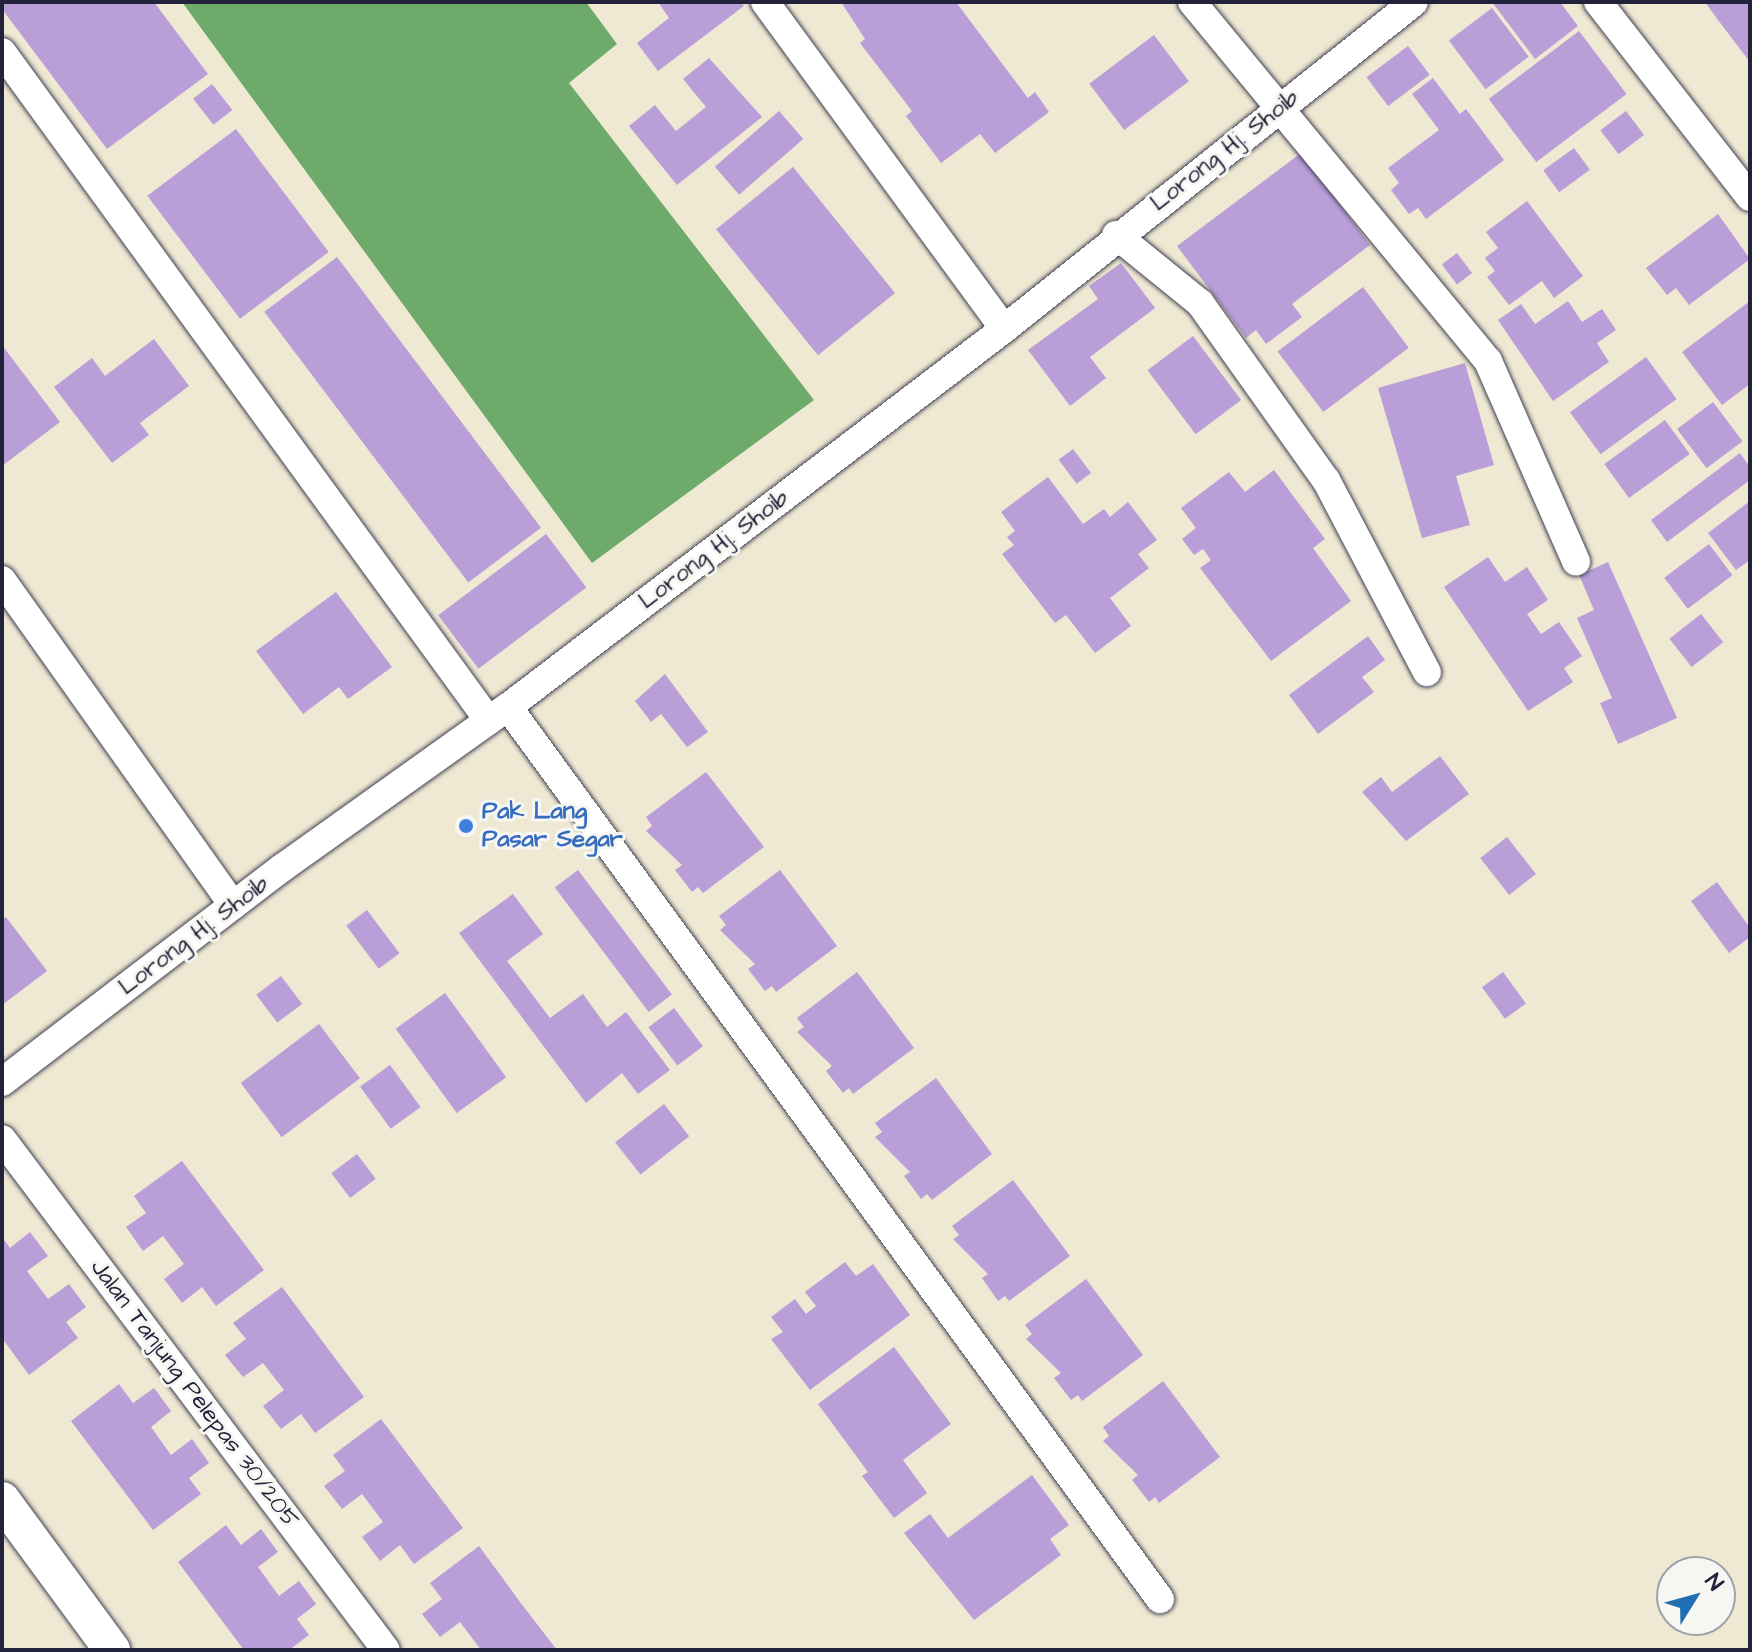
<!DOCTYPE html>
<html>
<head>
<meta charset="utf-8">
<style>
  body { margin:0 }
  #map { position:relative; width:1752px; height:1652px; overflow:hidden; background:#efe8d3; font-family:"Architects Daughter",sans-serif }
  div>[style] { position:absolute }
  .forest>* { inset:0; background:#6eaa6a }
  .building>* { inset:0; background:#ba9ed8; transform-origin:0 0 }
  .roads { filter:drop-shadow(0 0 2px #414052) drop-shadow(0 0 2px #414052) }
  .minor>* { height:28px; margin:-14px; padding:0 14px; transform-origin:14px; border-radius:14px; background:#fff }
  .tertiary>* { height:36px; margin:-18px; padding:0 18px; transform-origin:18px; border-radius:18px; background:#fff }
  .dots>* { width:22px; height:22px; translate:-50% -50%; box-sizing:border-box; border:4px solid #f6f6f2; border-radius:50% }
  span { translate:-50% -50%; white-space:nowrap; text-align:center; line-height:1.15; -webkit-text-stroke:6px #f6f6f2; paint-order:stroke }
  .street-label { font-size:24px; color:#22223b }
  .shop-label { font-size:24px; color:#366cbe; font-weight:700 }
  .left { translate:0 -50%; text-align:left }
  .frame { position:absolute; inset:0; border:4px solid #22223b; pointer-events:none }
  .north { position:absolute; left:1656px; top:1556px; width:80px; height:80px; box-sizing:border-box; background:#f6f6f2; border:2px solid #a1a1a9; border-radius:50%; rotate:53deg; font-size:22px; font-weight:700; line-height:32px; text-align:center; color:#22223b }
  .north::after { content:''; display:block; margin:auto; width:28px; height:36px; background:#1f6fb2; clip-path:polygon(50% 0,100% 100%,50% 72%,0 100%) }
</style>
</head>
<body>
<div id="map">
  <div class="forest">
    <i style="clip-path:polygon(182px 2px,586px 2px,617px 44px,569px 83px,814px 400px,592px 563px)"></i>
  </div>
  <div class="building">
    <i style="clip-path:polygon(2px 2px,154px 2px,208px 74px,107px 149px,2px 9px)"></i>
    <i style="clip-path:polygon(658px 2px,741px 2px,744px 6px,658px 71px,637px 43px,669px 18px)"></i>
    <i style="clip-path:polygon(841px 2px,956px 2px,1028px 98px,1035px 92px,1049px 112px,995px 153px,980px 134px,941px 163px,906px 116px,912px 111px,860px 43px,865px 39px)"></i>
    <i style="clip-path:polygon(1492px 2px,1560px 2px,1578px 26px,1535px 59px)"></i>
    <i style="clip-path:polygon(1705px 2px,1750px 2px,1750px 62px,1718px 20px)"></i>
    <i style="left:1492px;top:8px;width:61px;height:54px;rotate:53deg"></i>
    <i style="left:1579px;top:31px;width:79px;height:113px;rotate:53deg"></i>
    <i style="left:1154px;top:35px;width:58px;height:81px;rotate:53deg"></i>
    <i style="left:1408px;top:46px;width:36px;height:52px;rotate:53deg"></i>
    <i style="clip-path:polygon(709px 58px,762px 117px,677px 185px,629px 126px,655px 105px,676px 131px,706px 107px,683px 79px)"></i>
    <i style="clip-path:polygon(1433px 78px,1460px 114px,1466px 109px,1504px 160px,1426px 219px,1418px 208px,1409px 214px,1391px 190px,1399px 183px,1388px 168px,1439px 130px,1412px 94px)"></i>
    <i style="left:212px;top:84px;width:33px;height:24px;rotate:52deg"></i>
    <i style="left:779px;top:111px;width:37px;height:85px;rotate:49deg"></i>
    <i style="left:1626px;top:111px;width:30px;height:32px;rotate:53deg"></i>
    <i style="left:236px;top:129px;width:154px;height:111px;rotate:53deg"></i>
    <i style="left:1574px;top:148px;width:27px;height:38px;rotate:54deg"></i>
    <i style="clip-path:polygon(1301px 153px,1370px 245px,1292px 304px,1302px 317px,1266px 344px,1256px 330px,1246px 338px,1177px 246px)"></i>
    <i style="left:793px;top:167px;width:162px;height:99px;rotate:51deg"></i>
    <i style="clip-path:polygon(1527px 201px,1583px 276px,1554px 298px,1542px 281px,1509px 305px,1487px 277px,1495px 271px,1485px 258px,1498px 248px,1486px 232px)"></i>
    <i style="clip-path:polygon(1718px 214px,1750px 259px,1689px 305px,1676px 288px,1667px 295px,1646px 268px)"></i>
    <i style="left:1457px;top:253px;width:25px;height:19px;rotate:53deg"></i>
    <i style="left:337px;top:257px;width:339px;height:91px;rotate:53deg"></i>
    <i style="clip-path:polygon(1121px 263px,1155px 308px,1090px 357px,1106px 378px,1070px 406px,1028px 350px,1098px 299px,1089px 286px)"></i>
    <i style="left:1363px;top:287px;width:76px;height:107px;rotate:53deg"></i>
    <i style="clip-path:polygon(1568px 301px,1582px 322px,1602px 309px,1616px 330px,1597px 343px,1609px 362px,1553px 401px,1498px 320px,1521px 304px,1535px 324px)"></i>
    <i style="clip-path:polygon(1750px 301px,1750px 384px,1722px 405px,1682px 352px)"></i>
    <i style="left:1193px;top:336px;width:80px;height:57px;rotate:53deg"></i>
    <i style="clip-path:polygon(154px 339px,189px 386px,140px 423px,149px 435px,112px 463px,54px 387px,92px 358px,105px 376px)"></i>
    <i style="clip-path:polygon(2px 345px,60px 422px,2px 466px)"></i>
    <i style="left:1646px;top:357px;width:52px;height:94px;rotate:54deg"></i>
    <i style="clip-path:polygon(1465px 363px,1494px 465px,1456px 476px,1470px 525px,1422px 538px,1378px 388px)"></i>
    <i style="left:1713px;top:402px;width:49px;height:45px;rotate:53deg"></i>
    <i style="left:1665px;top:420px;width:42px;height:75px;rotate:54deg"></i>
    <i style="left:1073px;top:449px;width:30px;height:18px;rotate:53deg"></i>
    <i style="clip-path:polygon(1740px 453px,1750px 467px,1750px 480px,1667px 542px,1651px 520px)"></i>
    <i style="clip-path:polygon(1274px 470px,1325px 539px,1313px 548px,1351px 601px,1271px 661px,1200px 568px,1211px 560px,1203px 549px,1194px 555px,1182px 539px,1196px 528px,1181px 508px,1229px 472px,1245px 492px)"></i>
    <i style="clip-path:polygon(1048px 477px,1083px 524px,1104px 509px,1110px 517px,1128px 502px,1157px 540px,1138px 554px,1149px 568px,1110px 598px,1131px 626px,1095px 653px,1066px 615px,1055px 623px,1002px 554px,1014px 545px,1007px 537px,1015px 531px,1001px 512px)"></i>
    <i style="clip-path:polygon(1750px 501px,1750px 560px,1736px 570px,1708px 533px)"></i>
    <i style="left:546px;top:534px;width:67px;height:135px;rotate:53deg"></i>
    <i style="left:1709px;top:544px;width:39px;height:56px;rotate:53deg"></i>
    <i style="clip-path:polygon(1488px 557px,1505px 582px,1527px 567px,1548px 600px,1527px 614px,1541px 634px,1559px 622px,1582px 656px,1564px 668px,1573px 682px,1528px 711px,1444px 587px)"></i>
    <i style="clip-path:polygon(1608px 562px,1677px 718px,1618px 744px,1600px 703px,1612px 698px,1577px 618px,1594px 610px,1579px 575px)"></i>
    <i style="clip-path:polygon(336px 592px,392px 667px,348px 699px,339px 687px,303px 714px,256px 651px)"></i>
    <i style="left:1701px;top:614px;width:36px;height:40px;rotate:52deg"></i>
    <i style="clip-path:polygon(1368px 636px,1385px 660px,1362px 677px,1374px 692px,1318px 734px,1289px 695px)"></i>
    <i style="clip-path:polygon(665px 674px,708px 732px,687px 747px,661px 714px,651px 722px,635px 701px)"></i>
    <i style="clip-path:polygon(1440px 756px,1469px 794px,1406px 841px,1362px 792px,1381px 777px,1392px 792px)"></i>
    <i style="clip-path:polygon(706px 772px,764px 847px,703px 893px,698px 887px,692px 892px,675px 870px,682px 865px,646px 831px,652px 826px,646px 817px)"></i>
    <i style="left:1507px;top:837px;width:47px;height:34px;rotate:52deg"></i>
    <i style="left:578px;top:870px;width:156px;height:29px;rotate:53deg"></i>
    <i style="clip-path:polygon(780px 870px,837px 946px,776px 992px,772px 986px,765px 991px,748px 969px,755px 964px,720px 930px,726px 925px,719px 916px)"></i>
    <i style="clip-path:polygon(1717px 882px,1750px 928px,1750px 937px,1729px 953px,1691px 901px)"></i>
    <i style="clip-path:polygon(513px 894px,543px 934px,507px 961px,550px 1018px,583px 994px,607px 1027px,626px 1012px,670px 1070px,638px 1094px,622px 1073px,586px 1103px,459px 933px)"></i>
    <i style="left:367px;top:910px;width:54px;height:26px;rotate:53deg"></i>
    <i style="clip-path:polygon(6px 917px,47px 971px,2px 1005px,2px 920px)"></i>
    <i style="clip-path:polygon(857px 972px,914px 1048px,853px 1094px,849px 1088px,843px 1093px,826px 1071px,832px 1066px,797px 1032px,804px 1027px,797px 1018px)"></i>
    <i style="left:1503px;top:972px;width:39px;height:26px;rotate:54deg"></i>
    <i style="left:281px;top:976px;width:35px;height:31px;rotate:53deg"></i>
    <i style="left:445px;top:993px;width:104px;height:61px;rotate:54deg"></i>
    <i style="left:674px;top:1008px;width:48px;height:32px;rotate:53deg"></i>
    <i style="left:319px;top:1024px;width:68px;height:98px;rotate:53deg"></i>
    <i style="left:390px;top:1065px;width:52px;height:37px;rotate:54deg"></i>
    <i style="clip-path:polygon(936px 1078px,992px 1154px,932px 1200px,927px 1194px,921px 1199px,904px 1176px,910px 1172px,875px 1137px,882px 1132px,875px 1123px)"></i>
    <i style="left:664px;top:1104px;width:41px;height:62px;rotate:52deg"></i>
    <i style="left:357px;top:1154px;width:31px;height:32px;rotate:53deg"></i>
    <i style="clip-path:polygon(182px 1161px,264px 1270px,216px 1306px,202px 1287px,182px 1303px,164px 1279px,184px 1264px,163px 1236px,143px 1251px,126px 1227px,146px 1213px,134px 1196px)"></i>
    <i style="clip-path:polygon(1013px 1180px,1070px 1256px,1009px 1301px,1005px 1296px,998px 1301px,982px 1278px,988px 1274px,953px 1239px,959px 1235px,952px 1226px)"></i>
    <i style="clip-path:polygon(30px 1232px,48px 1256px,27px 1271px,48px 1299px,69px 1284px,86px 1307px,66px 1322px,78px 1338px,29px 1375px,2px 1338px,2px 1237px,10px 1248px)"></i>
    <i style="clip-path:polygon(845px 1262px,856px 1276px,873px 1264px,910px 1315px,810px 1390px,771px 1339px,783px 1332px,771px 1317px,795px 1299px,806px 1314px,816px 1306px,805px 1292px)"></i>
    <i style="clip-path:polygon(1086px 1279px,1143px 1355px,1082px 1401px,1078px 1395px,1071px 1400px,1054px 1378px,1061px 1373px,1026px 1339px,1032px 1334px,1025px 1325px)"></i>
    <i style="clip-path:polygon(282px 1287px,364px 1397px,315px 1433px,301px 1414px,281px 1429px,263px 1406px,284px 1390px,263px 1363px,243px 1377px,225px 1355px,246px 1339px,233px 1323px)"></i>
    <i style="clip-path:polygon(894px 1347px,951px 1424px,903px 1460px,927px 1493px,894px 1518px,862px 1476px,868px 1472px,818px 1404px)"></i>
    <i style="clip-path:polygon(1163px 1381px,1220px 1457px,1159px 1503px,1155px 1497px,1149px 1502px,1132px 1480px,1138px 1475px,1103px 1441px,1109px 1436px,1103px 1427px)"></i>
    <i style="clip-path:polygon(119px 1384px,133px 1403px,154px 1388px,171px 1411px,151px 1427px,171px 1455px,192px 1439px,209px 1463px,189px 1478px,201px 1494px,153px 1530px,71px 1421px)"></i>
    <i style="clip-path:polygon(381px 1419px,463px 1528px,414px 1564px,400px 1545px,380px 1561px,362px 1537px,383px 1522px,362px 1494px,342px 1509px,324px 1486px,345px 1471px,333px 1455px)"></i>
    <i style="clip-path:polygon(1032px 1475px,1069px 1525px,1050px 1539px,1061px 1555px,974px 1620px,904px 1533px,930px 1514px,948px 1538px)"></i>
    <i style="clip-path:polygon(226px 1525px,241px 1545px,261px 1529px,278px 1552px,258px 1567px,279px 1596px,299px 1581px,316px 1604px,297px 1619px,309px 1635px,289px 1650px,244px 1650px,178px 1562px)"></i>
    <i style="clip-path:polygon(479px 1546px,520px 1602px,557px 1650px,481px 1650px,460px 1622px,440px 1637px,422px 1614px,442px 1599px,430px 1583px)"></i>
  </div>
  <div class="roads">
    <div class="minor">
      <i style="left:765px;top:2px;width:405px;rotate:53.8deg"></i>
      <i style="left:1192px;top:2px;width:465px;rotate:50.5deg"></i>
      <i style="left:1488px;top:361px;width:219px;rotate:66.3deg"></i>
      <i style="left:1598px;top:2px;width:247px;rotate:52.1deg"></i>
      <i style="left:2px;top:52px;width:827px;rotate:53.95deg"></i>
      <i style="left:1116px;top:235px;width:108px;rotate:39deg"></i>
      <i style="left:1200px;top:303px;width:217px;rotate:54.6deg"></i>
      <i style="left:1326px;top:480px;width:217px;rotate:62.3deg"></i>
      <i style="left:2px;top:580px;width:399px;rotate:54.6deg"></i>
      <i style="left:508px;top:707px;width:1105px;rotate:53.84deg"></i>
      <i style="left:2px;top:1082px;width:352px;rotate:-37.4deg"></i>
      <i style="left:282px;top:868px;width:277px;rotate:-35.5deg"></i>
      <i style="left:508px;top:707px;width:624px;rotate:-37.31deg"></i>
      <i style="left:1004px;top:329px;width:524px;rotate:-38.57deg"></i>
      <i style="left:2px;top:1139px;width:639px;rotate:53.08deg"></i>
    </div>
    <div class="tertiary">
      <i style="left:2px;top:1500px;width:186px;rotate:53.7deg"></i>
    </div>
  </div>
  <div class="dots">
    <i style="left:466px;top:826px;background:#3f7fe0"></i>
  </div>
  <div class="street-label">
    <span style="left:1225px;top:151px;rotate:-38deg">Lorong Hj. Shoib</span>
    <span style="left:714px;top:550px;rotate:-37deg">Lorong Hj. Shoib</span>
    <span style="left:194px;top:936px;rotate:-37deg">Lorong Hj. Shoib</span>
    <span style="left:194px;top:1394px;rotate:53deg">Jalan Tanjung Pelepas 30/205</span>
  </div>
  <div class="shop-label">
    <span class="left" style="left:482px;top:826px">Pak Lang<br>Pasar Segar</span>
  </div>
  <div class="frame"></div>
  <div class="north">N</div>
</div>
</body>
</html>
